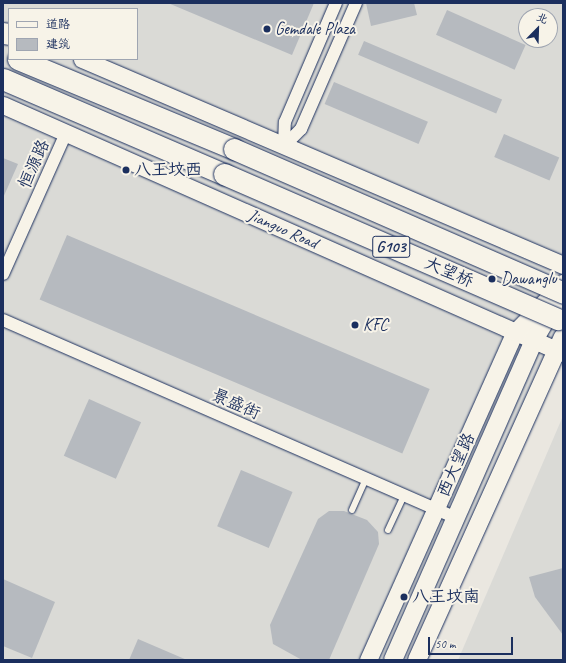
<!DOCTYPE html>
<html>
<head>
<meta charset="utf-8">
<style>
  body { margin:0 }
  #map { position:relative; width:566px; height:663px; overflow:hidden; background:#eae7e0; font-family:Caveat,"LXGW WenKai TC",sans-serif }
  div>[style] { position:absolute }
  .built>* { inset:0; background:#dadad6 }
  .building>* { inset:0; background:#b6babf; transform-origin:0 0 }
  .roads { filter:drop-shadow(0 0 1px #1b2f5e) drop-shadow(0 0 1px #1b2f5e) }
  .lane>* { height:6px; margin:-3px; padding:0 3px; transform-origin:3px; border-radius:3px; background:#f7f3e8 }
  .street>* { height:12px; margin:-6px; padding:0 6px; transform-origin:6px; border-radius:6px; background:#f7f3e8 }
  .secondary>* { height:17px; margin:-8.5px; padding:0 8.5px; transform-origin:8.5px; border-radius:8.5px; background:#f7f3e8 }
  .primary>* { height:18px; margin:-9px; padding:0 9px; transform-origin:9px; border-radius:9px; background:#f7f3e8 }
  .highway>* { height:21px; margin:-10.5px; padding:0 10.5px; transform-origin:10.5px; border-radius:10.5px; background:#f7f3e8 }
  .bridges { filter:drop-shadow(0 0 1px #1b2f5e) drop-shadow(0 0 1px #1b2f5e) }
  .highway-bridge>* { height:21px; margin:-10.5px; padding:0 10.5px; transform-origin:10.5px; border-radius:10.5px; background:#f7f3e8 }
  .dots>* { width:11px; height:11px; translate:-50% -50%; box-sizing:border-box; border:2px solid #f7f3e8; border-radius:50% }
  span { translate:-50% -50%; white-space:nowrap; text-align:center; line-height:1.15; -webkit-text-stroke:4px #f7f3e8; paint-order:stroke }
  .shield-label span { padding:1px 3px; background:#f7f3e8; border:1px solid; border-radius:3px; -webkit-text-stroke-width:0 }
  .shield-label { font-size:16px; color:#1b2f5e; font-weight:700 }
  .poi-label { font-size:17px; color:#1b2f5e }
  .left { translate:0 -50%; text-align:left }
  .street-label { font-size:17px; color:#1b2f5e }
  .frame { position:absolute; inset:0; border:4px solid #1b2f5e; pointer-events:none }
  .legend { position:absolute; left:8px; top:8px; width:130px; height:52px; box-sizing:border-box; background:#f7f3e8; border:1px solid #9fa5b1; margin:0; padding:5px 7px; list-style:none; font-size:12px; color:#1b2f5e }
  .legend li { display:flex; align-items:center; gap:8px; height:20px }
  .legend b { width:20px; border:1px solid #9fa5b1 }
  .north { position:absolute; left:518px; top:8px; width:40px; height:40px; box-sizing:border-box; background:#f7f3e8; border:1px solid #9fa5b1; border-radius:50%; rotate:23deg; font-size:11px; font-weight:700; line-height:16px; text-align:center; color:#1b2f5e }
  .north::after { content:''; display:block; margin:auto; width:14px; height:18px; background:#1b2f5e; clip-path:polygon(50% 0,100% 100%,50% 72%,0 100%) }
  .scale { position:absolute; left:428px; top:637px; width:85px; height:18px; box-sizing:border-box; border:2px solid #1b2f5e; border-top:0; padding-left:5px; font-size:12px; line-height:14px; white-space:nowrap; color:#1b2f5e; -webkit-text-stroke:3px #f7f3e8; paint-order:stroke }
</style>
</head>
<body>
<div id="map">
  <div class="built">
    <i style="clip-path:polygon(evenodd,3px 3px,563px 3px,563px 317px,414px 660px,3px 660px,3px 3px,9px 9px,137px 9px,137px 59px,9px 59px,9px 9px,3px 3px,526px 16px,550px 16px,550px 40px,526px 40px,526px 16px)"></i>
    <i style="clip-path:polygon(563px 416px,563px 660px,458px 660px)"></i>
  </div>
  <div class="building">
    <i style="clip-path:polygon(168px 3px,314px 3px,292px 55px)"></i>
    <i style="clip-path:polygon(366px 3px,414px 3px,417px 15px,371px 26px)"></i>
    <i style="left:447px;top:10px;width:86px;height:27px;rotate:24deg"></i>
    <i style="left:364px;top:41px;width:150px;height:15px;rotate:23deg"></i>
    <i style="left:334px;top:82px;width:102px;height:24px;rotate:23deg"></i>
    <i style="left:504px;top:134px;width:60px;height:25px;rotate:23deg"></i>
    <i style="clip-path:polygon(3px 158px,18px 164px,3px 198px)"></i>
    <i style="left:67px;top:235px;width:394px;height:70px;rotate:23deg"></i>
    <i style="left:89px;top:399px;width:57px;height:62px;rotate:24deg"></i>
    <i style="left:241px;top:470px;width:56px;height:61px;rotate:23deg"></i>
    <i style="clip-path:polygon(329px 511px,344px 511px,367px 520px,378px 532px,379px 544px,329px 660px,302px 660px,273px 644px,270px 625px,318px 519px)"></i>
    <i style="clip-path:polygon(563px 568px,563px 635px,535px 597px,529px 577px)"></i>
    <i style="clip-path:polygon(3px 579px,55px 602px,32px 658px,3px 646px)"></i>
    <i style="clip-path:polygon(138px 639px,187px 660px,129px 660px)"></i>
  </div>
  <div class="roads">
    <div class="lane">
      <i style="left:352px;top:510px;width:34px;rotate:-66deg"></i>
      <i style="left:388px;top:530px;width:38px;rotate:-65deg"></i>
    </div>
    <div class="street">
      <i style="left:284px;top:146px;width:24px;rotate:-45deg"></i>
      <i style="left:301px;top:129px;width:137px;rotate:-66.4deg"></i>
      <i style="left:284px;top:146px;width:24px;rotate:-88deg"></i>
      <i style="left:285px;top:122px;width:129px;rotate:-66.8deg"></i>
      <i style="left:3px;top:274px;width:154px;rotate:-65.9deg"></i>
      <i style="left:3px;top:320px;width:494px;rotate:23.6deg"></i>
    </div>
    <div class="secondary">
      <i style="left:82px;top:59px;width:523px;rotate:23.18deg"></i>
      <i style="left:3px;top:105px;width:612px;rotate:23.89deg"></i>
      <i style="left:368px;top:660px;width:359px;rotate:-65.9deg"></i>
      <i style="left:515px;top:332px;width:69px;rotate:-45.6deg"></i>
    </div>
    <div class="primary">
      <i style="left:393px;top:660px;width:350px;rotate:-66.2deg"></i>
      <i style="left:534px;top:340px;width:57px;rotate:-59.4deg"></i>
      <i style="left:417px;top:660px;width:354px;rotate:-65.7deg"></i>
    </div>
    <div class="highway">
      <i style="left:3px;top:33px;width:6px;rotate:9deg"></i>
      <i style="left:18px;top:59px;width:234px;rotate:22.6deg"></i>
      <i style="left:3px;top:79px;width:241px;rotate:23.3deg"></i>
    </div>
  </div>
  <div class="bridges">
    <div class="highway-bridge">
      <i style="left:234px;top:149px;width:359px;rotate:23.6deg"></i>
      <i style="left:224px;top:174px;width:364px;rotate:23.5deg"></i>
    </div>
  </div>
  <div class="dots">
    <i style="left:267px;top:29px;background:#1b2f5e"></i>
    <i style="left:126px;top:170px;background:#1b2f5e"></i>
    <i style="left:492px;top:279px;background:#1b2f5e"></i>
    <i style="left:355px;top:325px;background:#1b2f5e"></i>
    <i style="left:404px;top:597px;background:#1b2f5e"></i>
  </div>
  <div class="shield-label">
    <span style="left:391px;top:247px">G103</span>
  </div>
  <div class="poi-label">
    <span class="left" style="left:275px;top:29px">Gemdale Plaza</span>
    <span class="left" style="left:134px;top:170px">八王坟西</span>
    <span class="left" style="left:501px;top:279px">Dawanglu</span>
    <span class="left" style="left:363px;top:325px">KFC</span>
    <span class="left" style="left:412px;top:597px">八王坟南</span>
  </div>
  <div class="street-label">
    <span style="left:34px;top:164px;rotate:-66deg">恒源路</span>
    <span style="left:283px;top:229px;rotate:24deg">Jianguo Road</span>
    <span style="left:449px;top:272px;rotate:23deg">大望桥</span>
    <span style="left:236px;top:404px;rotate:24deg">景盛街</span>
    <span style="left:456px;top:465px;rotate:-66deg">西大望路</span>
  </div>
  <div class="frame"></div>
  <ul class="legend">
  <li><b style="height:5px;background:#f7f3e8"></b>道路</li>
  <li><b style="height:11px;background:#b6babf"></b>建筑</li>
  </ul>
  <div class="north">北</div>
  <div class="scale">50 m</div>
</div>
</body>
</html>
